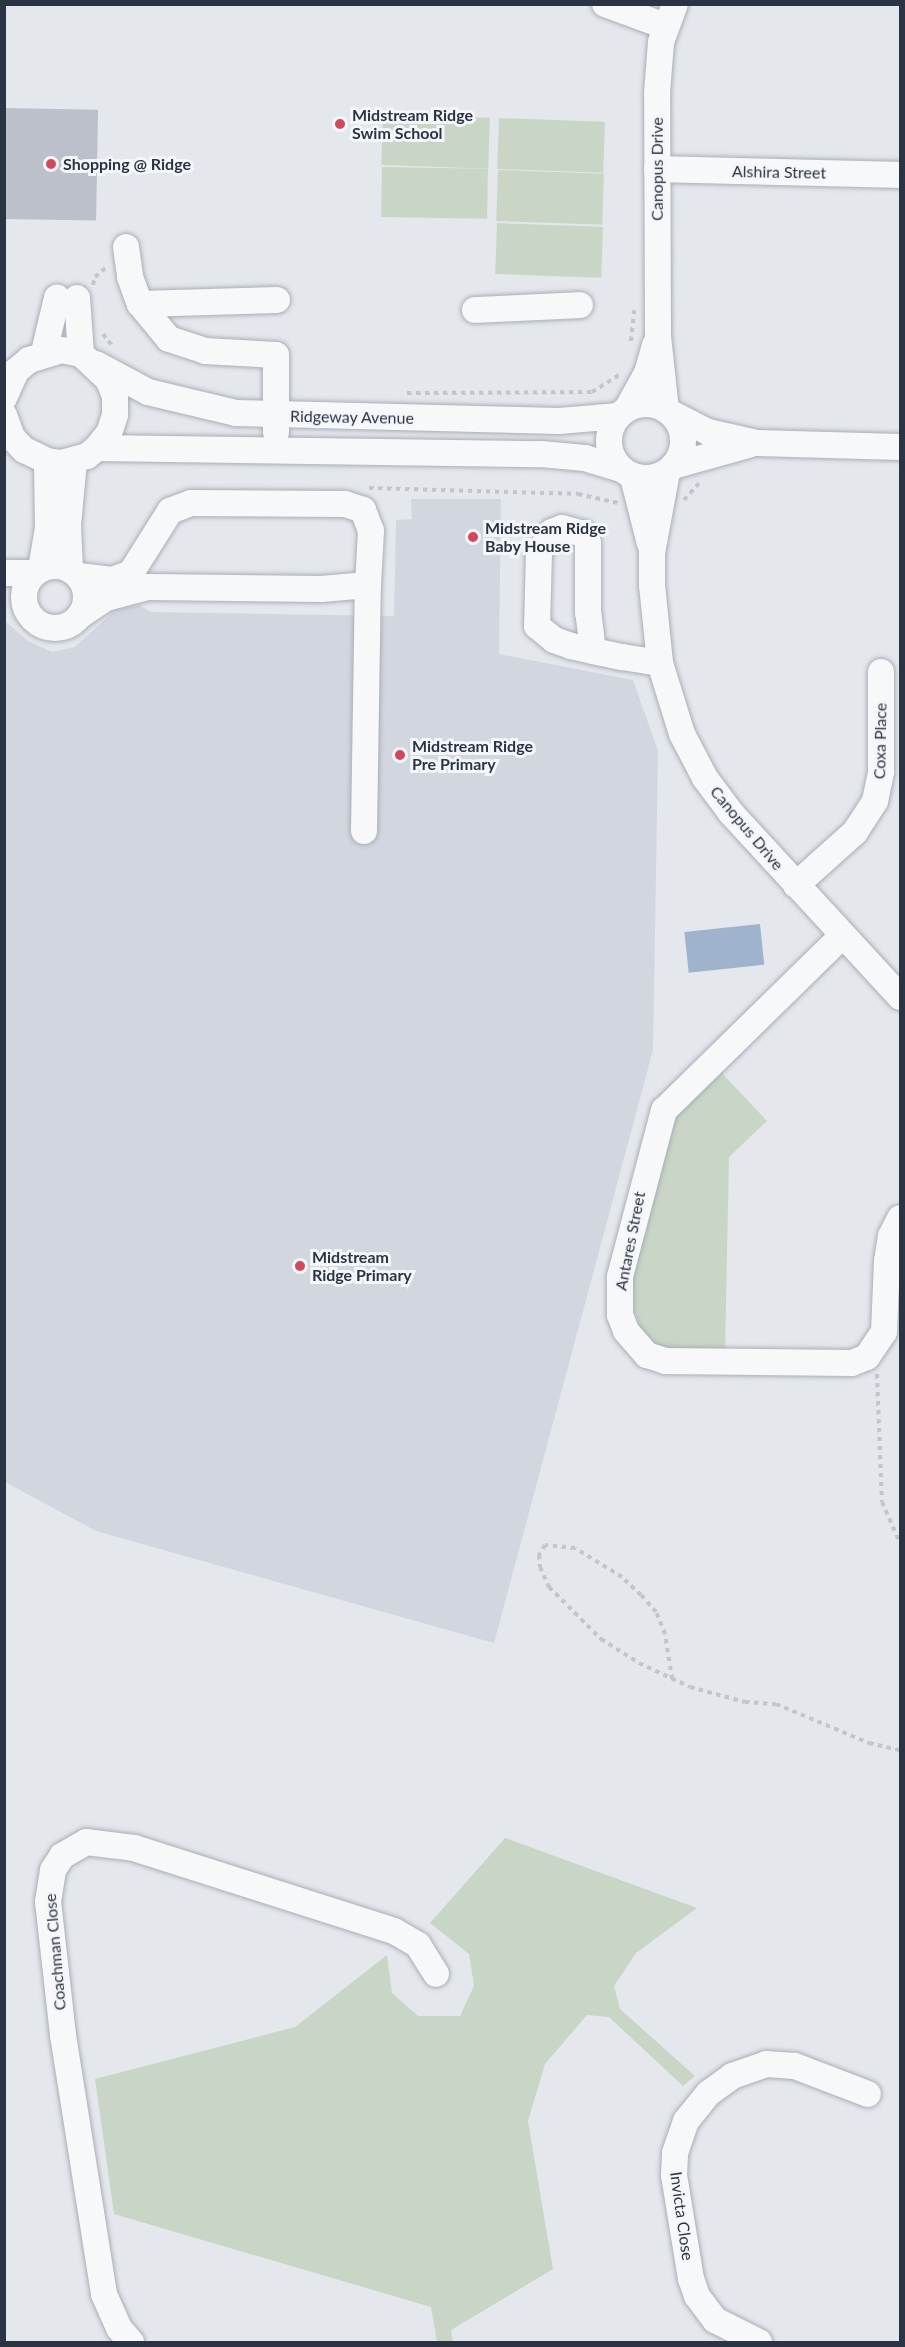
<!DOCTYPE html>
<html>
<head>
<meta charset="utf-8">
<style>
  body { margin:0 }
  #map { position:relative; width:905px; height:2347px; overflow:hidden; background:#e4e7ec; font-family:Lato,sans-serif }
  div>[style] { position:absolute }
  .built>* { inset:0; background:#d2d6de }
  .green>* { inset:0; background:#c9d6c5; transform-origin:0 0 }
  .water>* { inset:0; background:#9fb4cc; transform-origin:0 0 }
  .building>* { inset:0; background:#bbc0ca; transform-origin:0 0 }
  .path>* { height:4px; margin-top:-2px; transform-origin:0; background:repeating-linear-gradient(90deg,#c2c5cb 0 4.5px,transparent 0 9px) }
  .roads { filter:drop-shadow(0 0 2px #a9aeb7) drop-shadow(0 0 2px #a9aeb7) }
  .minor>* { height:26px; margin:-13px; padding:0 13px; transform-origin:13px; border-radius:13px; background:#f7f8fa }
  .minor>.ring { margin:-13px; padding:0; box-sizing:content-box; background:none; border:26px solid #f7f8fa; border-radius:50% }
  .dots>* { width:16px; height:16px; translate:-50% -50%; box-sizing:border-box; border:3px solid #f4f6f9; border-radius:50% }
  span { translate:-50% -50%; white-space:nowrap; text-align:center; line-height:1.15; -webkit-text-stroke:6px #f4f6f9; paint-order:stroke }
  .poi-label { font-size:16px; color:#2b3445; font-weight:700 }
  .left { translate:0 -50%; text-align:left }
  .street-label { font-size:16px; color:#2b3445 }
  .frame { position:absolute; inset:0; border:6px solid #2b3445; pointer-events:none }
</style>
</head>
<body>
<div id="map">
  <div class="built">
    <i style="clip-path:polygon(411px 499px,501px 499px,499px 654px,633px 680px,658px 751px,653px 1050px,494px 1643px,96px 1531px,5px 1482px,4px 620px,28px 641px,52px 652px,75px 647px,115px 610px,139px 605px,151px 612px,394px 616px,396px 520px,412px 519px)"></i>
  </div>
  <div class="green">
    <i style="left:383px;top:114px;width:107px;height:51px;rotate:2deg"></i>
    <i style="left:499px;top:118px;width:106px;height:51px;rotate:2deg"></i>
    <i style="left:382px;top:167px;width:106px;height:50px;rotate:1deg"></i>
    <i style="left:498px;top:170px;width:106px;height:51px;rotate:2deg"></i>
    <i style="left:497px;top:223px;width:106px;height:51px;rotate:2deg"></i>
    <i style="clip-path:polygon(718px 1069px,767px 1121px,729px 1157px,725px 1350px,669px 1352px,655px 1346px,641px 1330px,628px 1290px,671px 1119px)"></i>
    <i style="clip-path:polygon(505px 1838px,697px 1908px,636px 1953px,614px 1986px,620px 2009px,695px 2076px,683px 2086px,609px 2017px,587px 2015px,545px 2064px,528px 2121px,553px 2269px,451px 2330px,453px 2342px,437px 2342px,431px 2307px,114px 2214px,95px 2079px,295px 2027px,387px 1955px,392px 1993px,418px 2016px,460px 2016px,474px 1986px,469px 1954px,430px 1923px)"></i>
  </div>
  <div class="water">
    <i style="left:760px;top:924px;width:41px;height:76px;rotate:84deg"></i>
  </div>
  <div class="building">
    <i style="left:4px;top:108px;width:94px;height:111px;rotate:1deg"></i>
  </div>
  <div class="path">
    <i style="left:93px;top:285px;width:8px;rotate:-76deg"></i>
    <i style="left:95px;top:277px;width:17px;rotate:-40deg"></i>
    <i style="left:103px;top:334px;width:16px;rotate:52deg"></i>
    <i style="left:631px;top:341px;width:31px;rotate:-84deg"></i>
    <i style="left:407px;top:393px;width:185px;rotate:-0.3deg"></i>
    <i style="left:592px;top:392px;width:32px;rotate:-32deg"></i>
    <i style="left:369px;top:488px;width:209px;rotate:1.6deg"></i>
    <i style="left:578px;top:494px;width:41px;rotate:12.7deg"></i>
    <i style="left:684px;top:500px;width:25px;rotate:-48deg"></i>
    <i style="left:877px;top:1374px;width:128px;rotate:87.8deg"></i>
    <i style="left:882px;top:1502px;width:45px;rotate:66.3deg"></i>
    <i style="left:672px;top:1679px;width:46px;rotate:-98.8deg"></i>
    <i style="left:665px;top:1634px;width:24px;rotate:-112deg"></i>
    <i style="left:656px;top:1612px;width:23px;rotate:-131deg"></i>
    <i style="left:641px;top:1595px;width:26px;rotate:-137deg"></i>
    <i style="left:622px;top:1577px;width:55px;rotate:-148.3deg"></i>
    <i style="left:575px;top:1548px;width:30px;rotate:-174deg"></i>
    <i style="left:545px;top:1545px;width:12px;rotate:121deg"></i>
    <i style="left:539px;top:1555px;width:12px;rotate:85deg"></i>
    <i style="left:540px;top:1567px;width:22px;rotate:66deg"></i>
    <i style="left:549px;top:1587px;width:74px;rotate:45deg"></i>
    <i style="left:601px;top:1639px;width:45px;rotate:32.3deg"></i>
    <i style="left:639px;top:1663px;width:56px;rotate:25.2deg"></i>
    <i style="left:690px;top:1687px;width:57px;rotate:15.3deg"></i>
    <i style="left:745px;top:1702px;width:31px;rotate:4deg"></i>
    <i style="left:776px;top:1704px;width:101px;rotate:22.8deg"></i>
    <i style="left:869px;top:1743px;width:32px;rotate:13deg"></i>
  </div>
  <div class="roads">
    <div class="minor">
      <i style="left:605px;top:4px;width:64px;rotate:20.1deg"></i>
      <i style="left:657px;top:169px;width:243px;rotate:1.4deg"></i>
      <i style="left:126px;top:247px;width:30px;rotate:82deg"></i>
      <i style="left:130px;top:277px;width:29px;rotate:70deg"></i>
      <i style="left:140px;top:304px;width:45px;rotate:50.4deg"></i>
      <i style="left:169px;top:339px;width:38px;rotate:18deg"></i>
      <i style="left:205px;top:351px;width:71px;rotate:3.2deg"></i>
      <i style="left:276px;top:355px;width:77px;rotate:90deg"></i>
      <i style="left:77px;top:298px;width:56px;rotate:85.9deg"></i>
      <i style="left:140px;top:304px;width:137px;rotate:-1.7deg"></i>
      <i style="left:475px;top:310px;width:105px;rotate:-2.7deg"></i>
      <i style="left:44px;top:352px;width:56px;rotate:-76.5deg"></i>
      <i style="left:96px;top:364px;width:59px;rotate:28.3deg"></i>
      <i style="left:148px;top:392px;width:90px;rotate:13.4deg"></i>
      <i style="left:236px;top:413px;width:323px;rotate:1.4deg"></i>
      <i style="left:559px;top:421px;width:59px;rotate:-4.8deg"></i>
      <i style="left:4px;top:398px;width:30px;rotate:-66deg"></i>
      <i style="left:16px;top:371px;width:17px;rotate:-40deg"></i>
      <i style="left:29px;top:360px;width:34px;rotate:-17deg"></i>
      <i style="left:62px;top:350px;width:19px;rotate:12deg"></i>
      <i style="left:81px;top:354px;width:37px;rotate:43deg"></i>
      <i style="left:108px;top:379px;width:18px;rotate:68deg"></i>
      <i style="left:115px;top:396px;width:19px;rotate:90deg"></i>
      <i style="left:115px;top:415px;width:19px;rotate:108deg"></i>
      <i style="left:109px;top:433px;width:19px;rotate:129deg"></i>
      <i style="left:97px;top:448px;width:13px;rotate:141deg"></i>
      <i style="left:87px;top:456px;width:27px;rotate:165deg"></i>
      <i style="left:61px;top:463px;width:14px;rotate:-172deg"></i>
      <i style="left:47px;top:461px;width:25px;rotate:-154deg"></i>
      <i style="left:24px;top:450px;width:18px;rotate:-133deg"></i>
      <i style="left:12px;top:437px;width:23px;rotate:-110deg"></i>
      <i class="ring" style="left:609px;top:404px;width:48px;height:48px"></i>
      <i style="left:627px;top:409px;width:41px;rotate:-60.9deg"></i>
      <i style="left:647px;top:373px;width:29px;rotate:-74deg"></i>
      <i style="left:666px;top:410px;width:74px;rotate:-96.2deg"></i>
      <i style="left:658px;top:336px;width:243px;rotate:-90.2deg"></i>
      <i style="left:657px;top:93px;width:51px;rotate:-85.5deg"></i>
      <i style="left:661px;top:42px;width:40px;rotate:-69.8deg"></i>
      <i style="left:671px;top:413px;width:42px;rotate:27.2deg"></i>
      <i style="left:708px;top:432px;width:50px;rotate:12.7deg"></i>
      <i style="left:757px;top:443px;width:143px;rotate:1.6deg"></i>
      <i style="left:97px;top:448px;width:444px;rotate:0.8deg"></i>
      <i style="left:541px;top:454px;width:44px;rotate:5.2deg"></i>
      <i style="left:585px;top:458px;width:37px;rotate:17deg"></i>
      <i style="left:673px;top:466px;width:78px;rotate:-15.6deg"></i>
      <i style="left:667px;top:472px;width:82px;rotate:100.5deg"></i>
      <i style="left:652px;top:553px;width:32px;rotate:90deg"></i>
      <i style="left:652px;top:585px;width:78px;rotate:84.1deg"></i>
      <i style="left:660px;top:663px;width:74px;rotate:72.8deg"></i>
      <i style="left:682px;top:734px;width:50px;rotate:62.4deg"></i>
      <i style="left:705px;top:778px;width:44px;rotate:53.4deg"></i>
      <i style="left:731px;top:813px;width:250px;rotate:47.4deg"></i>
      <i style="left:633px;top:477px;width:69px;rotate:75.8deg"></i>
      <i class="ring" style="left:24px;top:566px;width:36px;height:36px"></i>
      <i style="left:41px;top:569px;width:42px;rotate:-80.3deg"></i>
      <i style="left:48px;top:528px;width:67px;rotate:-90.9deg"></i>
      <i style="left:70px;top:570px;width:45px;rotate:-92.5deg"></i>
      <i style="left:68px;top:525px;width:64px;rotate:-84.6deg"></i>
      <i style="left:4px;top:573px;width:30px"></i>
      <i style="left:79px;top:576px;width:33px;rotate:7deg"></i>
      <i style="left:112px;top:580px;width:20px;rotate:-20deg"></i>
      <i style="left:131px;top:573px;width:73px;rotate:-57.8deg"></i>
      <i style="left:170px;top:511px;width:22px;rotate:-21deg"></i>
      <i style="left:191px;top:503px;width:154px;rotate:0.4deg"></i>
      <i style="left:345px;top:504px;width:19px;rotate:18deg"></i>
      <i style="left:363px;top:510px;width:22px;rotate:69deg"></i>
      <i style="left:371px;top:531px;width:54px;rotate:93.2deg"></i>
      <i style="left:368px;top:585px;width:47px;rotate:175.1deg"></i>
      <i style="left:321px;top:589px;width:173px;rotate:-179.3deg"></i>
      <i style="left:148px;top:587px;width:43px;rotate:165.3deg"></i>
      <i style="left:106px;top:598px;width:30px;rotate:146deg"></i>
      <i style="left:593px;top:651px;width:38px;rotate:-97deg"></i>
      <i style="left:588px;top:613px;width:70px;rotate:-90deg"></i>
      <i style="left:588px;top:543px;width:10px;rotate:-114deg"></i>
      <i style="left:584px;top:534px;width:23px;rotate:-165deg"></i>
      <i style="left:562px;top:528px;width:11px;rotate:158deg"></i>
      <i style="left:552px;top:532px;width:24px;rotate:123deg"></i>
      <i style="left:539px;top:552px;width:74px;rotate:91.5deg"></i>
      <i style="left:537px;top:626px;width:22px;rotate:39deg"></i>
      <i style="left:554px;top:640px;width:18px;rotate:19deg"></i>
      <i style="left:571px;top:646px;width:23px;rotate:13deg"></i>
      <i style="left:593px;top:651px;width:30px;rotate:12deg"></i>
      <i style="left:622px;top:657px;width:38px;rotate:9deg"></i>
      <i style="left:364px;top:831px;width:246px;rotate:-89.1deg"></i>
      <i style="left:796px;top:885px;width:79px;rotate:-41.9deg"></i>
      <i style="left:855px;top:832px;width:37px;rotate:-57deg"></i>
      <i style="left:875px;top:801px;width:30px;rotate:-78deg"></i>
      <i style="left:881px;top:772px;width:100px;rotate:-90deg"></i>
      <i style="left:843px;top:935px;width:250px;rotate:135.6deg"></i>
      <i style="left:664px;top:1110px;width:173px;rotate:104.8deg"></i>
      <i style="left:620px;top:1277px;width:38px;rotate:90deg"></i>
      <i style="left:620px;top:1315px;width:17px;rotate:69deg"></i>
      <i style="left:626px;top:1331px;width:32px;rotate:49deg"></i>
      <i style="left:647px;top:1355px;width:19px;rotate:18deg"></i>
      <i style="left:665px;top:1361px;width:187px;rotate:0.6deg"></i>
      <i style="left:852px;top:1363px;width:16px;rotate:-22deg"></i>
      <i style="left:867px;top:1357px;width:30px;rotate:-56deg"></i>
      <i style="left:884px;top:1332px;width:71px;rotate:-87.6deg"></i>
      <i style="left:887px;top:1261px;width:25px;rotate:-81deg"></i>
      <i style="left:891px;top:1236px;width:20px;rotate:-63deg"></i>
      <i style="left:131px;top:2342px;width:18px;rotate:-131deg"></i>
      <i style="left:119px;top:2328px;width:37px;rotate:-114deg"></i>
      <i style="left:104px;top:2294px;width:262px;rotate:-99deg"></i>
      <i style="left:63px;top:2035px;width:134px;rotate:-96.4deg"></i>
      <i style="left:48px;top:1902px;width:32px;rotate:-81deg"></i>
      <i style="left:53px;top:1870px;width:17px;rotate:-57deg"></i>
      <i style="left:62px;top:1856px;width:28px;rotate:-30deg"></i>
      <i style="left:86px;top:1842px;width:48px;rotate:7.1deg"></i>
      <i style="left:134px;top:1848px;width:273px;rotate:17.7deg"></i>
      <i style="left:394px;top:1931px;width:28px;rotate:30deg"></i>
      <i style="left:418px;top:1945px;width:34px;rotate:58deg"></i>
      <i style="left:759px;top:2342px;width:49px;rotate:-153.4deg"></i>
      <i style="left:715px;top:2320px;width:30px;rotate:-127deg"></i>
      <i style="left:697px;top:2296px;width:18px;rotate:-109deg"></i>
      <i style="left:691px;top:2279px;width:105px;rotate:-99.3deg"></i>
      <i style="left:674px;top:2175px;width:22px;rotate:-87deg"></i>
      <i style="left:675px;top:2153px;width:34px;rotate:-71deg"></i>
      <i style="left:686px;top:2121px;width:36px;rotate:-51deg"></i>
      <i style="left:709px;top:2093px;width:29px;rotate:-36deg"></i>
      <i style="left:732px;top:2076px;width:36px;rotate:-19deg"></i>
      <i style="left:766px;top:2064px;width:29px;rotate:4deg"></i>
      <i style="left:795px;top:2066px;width:78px;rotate:21deg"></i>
    </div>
  </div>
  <div class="dots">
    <i style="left:340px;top:124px;background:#d1495b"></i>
    <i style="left:51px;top:164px;background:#d1495b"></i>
    <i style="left:473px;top:537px;background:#d1495b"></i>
    <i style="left:400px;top:755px;background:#d1495b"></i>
    <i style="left:300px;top:1266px;background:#d1495b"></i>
  </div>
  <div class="poi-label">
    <span class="left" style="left:352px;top:124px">Midstream Ridge<br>Swim School</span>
    <span class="left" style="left:63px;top:164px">Shopping @ Ridge</span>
    <span class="left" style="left:485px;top:537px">Midstream Ridge<br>Baby House</span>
    <span class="left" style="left:412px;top:755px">Midstream Ridge<br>Pre Primary</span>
    <span class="left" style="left:312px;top:1266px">Midstream<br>Ridge Primary</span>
  </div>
  <div class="street-label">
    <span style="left:657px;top:169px;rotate:-90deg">Canopus Drive</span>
    <span style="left:779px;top:172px;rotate:1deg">Alshira Street</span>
    <span style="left:352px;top:417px;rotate:1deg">Ridgeway Avenue</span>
    <span style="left:880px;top:741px;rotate:-89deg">Coxa Place</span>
    <span style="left:747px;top:828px;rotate:50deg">Canopus Drive</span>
    <span style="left:630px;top:1241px;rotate:-79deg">Antares Street</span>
    <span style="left:55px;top:1952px;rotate:-95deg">Coachman Close</span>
    <span style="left:682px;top:2216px;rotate:82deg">Invicta Close</span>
  </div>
  <div class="frame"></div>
</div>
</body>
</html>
